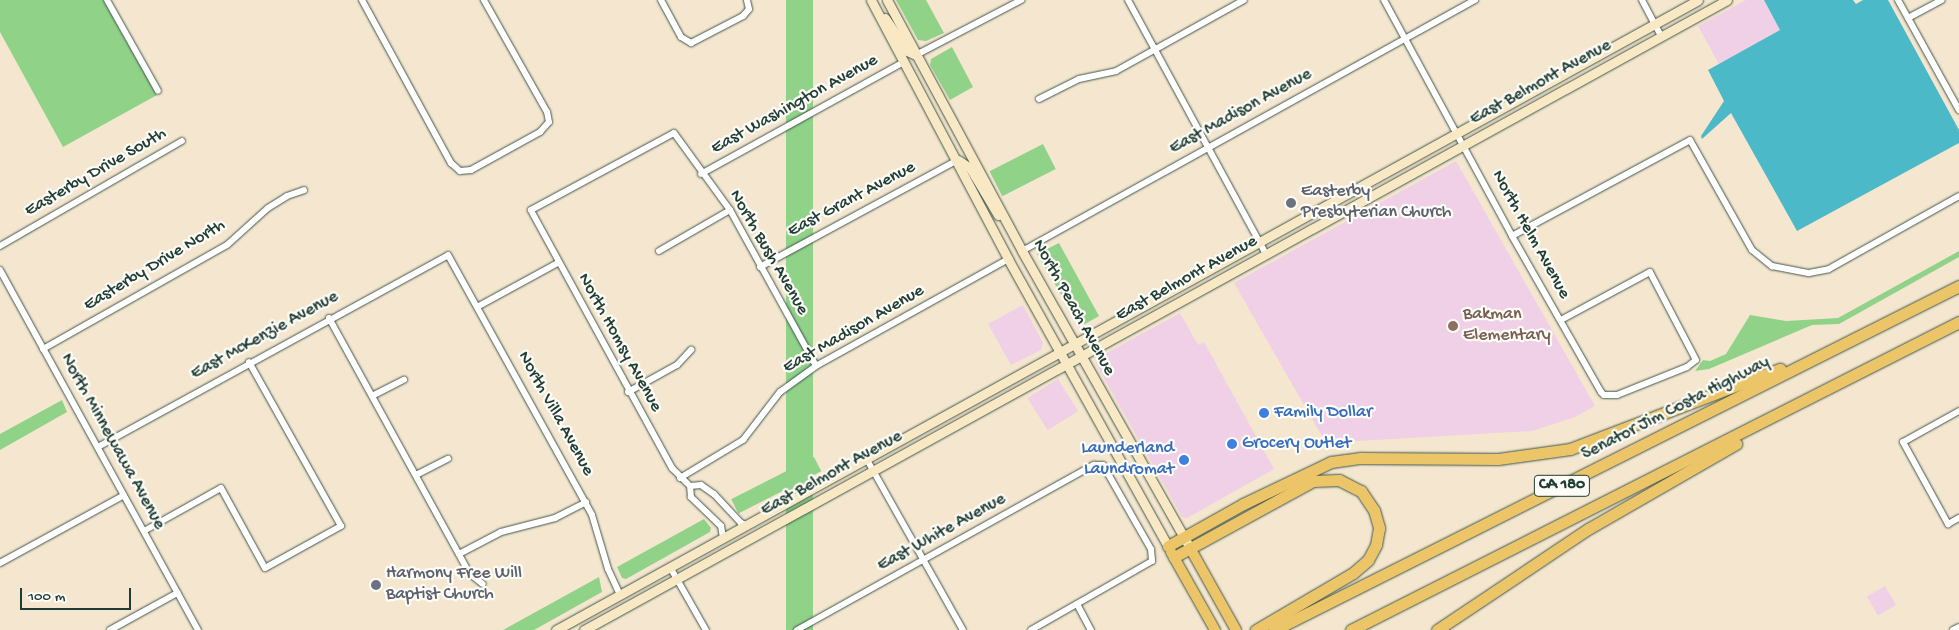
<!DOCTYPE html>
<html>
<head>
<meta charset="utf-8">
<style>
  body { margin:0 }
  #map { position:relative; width:1959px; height:630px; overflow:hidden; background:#f5e7cf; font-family:"Gochi Hand",sans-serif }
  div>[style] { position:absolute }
  .built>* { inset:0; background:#efd0e6; transform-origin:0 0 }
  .green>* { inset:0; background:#91d289; transform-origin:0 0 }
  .water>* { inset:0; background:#4cb9c8 }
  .roads { filter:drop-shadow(0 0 1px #3f564b) drop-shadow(0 0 1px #3f564b) }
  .minor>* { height:6px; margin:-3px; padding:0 3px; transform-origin:3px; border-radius:3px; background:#fff }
  .secondary>* { height:9px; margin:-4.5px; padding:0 4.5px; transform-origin:4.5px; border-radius:4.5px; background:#f8e8c3 }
  .primary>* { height:10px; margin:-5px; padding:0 5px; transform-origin:5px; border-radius:5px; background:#edc569 }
  .motorway>* { height:11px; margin:-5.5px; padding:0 5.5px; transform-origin:5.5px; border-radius:5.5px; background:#edc569 }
  .dots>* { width:14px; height:14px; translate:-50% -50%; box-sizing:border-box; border:2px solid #fdfcf7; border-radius:50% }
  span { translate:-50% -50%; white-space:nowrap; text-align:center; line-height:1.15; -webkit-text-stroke:4.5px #fdfcf7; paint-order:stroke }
  .shield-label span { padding:1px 4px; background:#fdfcf7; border:1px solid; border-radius:4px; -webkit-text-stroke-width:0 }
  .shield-label { font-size:16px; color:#1f3d34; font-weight:700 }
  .street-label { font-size:18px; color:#1f3d34 }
  .worship-label { font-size:18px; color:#5b616d }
  .left { translate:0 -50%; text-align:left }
  .education-label { font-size:18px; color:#785e54 }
  .shop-label { font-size:18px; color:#366cbe }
  .right { translate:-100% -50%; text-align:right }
  .scale { position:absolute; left:20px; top:588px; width:111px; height:22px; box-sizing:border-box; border:2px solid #1f3d34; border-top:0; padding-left:6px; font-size:15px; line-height:18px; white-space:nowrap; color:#1f3d34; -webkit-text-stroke:4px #fdfcf7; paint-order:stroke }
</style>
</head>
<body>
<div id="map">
  <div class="built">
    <i style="clip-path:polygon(1746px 0,1764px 0,1780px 30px,1719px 64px,1698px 26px)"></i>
    <i style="clip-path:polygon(1456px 161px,1595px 406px,1575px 417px,1532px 431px,1340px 442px,1327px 445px,1234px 283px)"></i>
    <i style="clip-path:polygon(1023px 305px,1043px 343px,1041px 350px,1011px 365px,988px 324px)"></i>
    <i style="clip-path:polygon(1180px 313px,1198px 345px,1204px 342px,1274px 469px,1187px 518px,1182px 517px,1096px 364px,1099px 357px)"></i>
    <i style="left:1058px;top:379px;width:38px;height:36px;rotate:58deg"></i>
    <i style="left:1885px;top:586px;width:22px;height:21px;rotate:60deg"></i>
  </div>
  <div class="green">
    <i style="clip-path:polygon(0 0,106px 0,157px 95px,63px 147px,0 32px)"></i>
    <i style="left:786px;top:0;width:27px;height:811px"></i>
    <i style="clip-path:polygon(896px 0,926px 0,944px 33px,926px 41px,918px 40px)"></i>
    <i style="clip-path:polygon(952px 47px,973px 87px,950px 100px,930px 65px,931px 59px)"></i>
    <i style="left:1043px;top:144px;width:28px;height:60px;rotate:63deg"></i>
    <i style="clip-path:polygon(1059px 243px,1099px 316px,1085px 324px,1078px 323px,1037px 254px)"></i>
    <i style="clip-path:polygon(1959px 251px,1959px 257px,1839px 324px,1812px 325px,1709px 369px,1695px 371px,1703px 360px,1710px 361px,1726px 354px,1750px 315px,1786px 321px,1838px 318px)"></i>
    <i style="clip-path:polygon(62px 400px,67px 412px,0 450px,0 434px)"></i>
    <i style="left:814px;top:457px;width:16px;height:93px;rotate:63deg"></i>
    <i style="clip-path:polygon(704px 519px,711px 528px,710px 532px,626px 579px,622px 578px,617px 567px)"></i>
    <i style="clip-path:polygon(599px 577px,602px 592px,534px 630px,503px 630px)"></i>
  </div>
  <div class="water">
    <i style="clip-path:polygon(1764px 0,1853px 0,1856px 4px,1863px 0,1888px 0,1959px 130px,1959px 143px,1797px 231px,1731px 113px,1702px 139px,1701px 136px,1724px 101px,1708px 70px,1780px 30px)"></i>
  </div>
  <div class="roads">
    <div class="minor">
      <i style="left:107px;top:0;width:104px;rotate:60.7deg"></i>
      <i style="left:362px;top:0;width:186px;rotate:61.4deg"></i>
      <i style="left:451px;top:163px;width:12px;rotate:42deg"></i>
      <i style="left:460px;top:171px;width:11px;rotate:-5deg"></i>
      <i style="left:471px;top:170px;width:79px;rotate:-28.8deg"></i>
      <i style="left:540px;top:132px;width:13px;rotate:-48deg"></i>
      <i style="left:549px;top:122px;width:10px;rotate:-101deg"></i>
      <i style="left:547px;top:112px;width:129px;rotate:-119.4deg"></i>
      <i style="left:661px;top:0;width:42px;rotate:61.6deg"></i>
      <i style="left:681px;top:37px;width:12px;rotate:31deg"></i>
      <i style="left:691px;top:43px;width:59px;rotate:-27.4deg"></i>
      <i style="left:743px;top:16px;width:9px;rotate:-49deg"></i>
      <i style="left:749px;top:9px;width:9px;rotate:-103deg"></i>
      <i style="left:1128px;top:0;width:289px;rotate:61.5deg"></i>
      <i style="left:1384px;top:0;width:268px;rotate:61.5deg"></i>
      <i style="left:1512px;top:236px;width:180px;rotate:60.3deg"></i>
      <i style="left:1601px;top:392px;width:4px;rotate:45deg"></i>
      <i style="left:1604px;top:395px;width:13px"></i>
      <i style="left:1617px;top:395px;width:75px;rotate:-21.8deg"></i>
      <i style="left:1687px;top:367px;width:11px;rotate:-38deg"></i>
      <i style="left:1696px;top:360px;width:99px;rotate:-117.6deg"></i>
      <i style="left:1650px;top:272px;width:101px;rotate:151.7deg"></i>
      <i style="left:1642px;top:0;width:41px;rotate:62.2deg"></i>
      <i style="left:1898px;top:0;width:126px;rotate:61deg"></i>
      <i style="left:1908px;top:18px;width:38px;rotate:-28deg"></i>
      <i style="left:916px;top:55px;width:119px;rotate:-27.6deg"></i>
      <i style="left:1039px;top:99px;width:45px;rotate:-26.6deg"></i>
      <i style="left:1079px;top:79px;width:38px;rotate:-12deg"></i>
      <i style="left:1116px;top:71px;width:146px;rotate:-29deg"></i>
      <i style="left:701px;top:174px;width:232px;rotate:-28.9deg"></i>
      <i style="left:1512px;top:236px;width:202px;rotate:-28.3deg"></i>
      <i style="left:1690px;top:140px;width:126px;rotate:60.6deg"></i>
      <i style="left:1752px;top:250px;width:26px;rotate:39deg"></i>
      <i style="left:1772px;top:266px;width:38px;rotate:11deg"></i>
      <i style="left:1809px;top:273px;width:20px;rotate:-11deg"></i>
      <i style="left:1829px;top:269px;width:149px;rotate:-29.3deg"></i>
      <i style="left:0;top:246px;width:210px;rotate:-30deg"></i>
      <i style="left:659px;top:251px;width:82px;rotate:-30deg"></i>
      <i style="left:1022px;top:251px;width:518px;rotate:-28.99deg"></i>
      <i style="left:760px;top:267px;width:225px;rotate:-28.4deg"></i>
      <i style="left:0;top:270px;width:411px;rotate:61.2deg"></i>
      <i style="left:479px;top:306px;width:90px;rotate:-28.6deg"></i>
      <i style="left:329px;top:318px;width:292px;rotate:61.2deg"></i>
      <i style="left:470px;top:574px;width:16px;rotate:38deg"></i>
      <i style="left:43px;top:349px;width:211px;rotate:-29.5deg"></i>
      <i style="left:227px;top:245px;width:55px;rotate:-42.1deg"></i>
      <i style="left:268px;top:208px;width:22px;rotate:-32deg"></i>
      <i style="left:287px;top:196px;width:18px;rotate:-19deg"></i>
      <i style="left:628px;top:392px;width:56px;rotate:-28.9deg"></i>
      <i style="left:677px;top:365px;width:21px;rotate:-47deg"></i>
      <i style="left:372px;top:396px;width:36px;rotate:-27deg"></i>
      <i style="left:1959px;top:411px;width:64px;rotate:151deg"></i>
      <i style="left:1903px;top:442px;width:94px;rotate:61.2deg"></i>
      <i style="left:1948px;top:524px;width:13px;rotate:-29deg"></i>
      <i style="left:98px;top:447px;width:399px;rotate:-28.7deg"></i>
      <i style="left:448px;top:255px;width:297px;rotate:61deg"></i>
      <i style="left:592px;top:515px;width:56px;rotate:73.5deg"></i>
      <i style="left:608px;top:569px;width:29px;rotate:65deg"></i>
      <i style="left:866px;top:458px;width:197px;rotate:60.6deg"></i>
      <i style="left:416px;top:475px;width:36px;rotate:-27deg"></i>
      <i style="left:680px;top:478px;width:74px;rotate:-31.1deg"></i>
      <i style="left:743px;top:440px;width:61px;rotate:-52.4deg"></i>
      <i style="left:780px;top:392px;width:44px;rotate:-35.8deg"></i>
      <i style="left:816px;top:366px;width:220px;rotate:-29.1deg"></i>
      <i style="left:690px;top:486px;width:11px;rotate:-5deg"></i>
      <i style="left:701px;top:485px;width:16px;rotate:35deg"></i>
      <i style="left:714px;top:494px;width:40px;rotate:47deg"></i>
      <i style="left:741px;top:523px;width:5px;rotate:22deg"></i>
      <i style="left:144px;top:531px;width:88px;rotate:-29.2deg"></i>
      <i style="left:221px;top:488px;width:91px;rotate:61.2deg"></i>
      <i style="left:265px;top:568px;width:87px;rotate:-28.9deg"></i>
      <i style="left:341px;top:526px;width:188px;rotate:-119.3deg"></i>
      <i style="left:723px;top:538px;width:12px;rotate:-99deg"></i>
      <i style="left:721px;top:526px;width:42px;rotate:-136deg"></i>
      <i style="left:691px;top:497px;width:11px;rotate:-95deg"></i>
      <i style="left:690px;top:486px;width:25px;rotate:-135deg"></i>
      <i style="left:672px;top:468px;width:294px;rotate:-118.7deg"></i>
      <i style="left:531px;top:210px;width:162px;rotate:-28.3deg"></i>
      <i style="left:674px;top:133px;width:95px;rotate:54deg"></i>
      <i style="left:730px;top:210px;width:178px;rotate:61.1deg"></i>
      <i style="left:459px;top:554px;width:47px;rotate:-27.6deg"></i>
      <i style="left:501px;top:532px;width:56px;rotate:-14.5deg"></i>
      <i style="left:555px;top:518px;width:35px;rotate:-27deg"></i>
      <i style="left:0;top:563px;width:141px;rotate:-28.7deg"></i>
      <i style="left:670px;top:567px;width:73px;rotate:60.3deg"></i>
      <i style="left:1077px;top:604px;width:30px;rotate:62deg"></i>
      <i style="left:110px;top:630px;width:77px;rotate:-28.9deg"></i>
      <i style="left:797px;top:630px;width:340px;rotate:-29.1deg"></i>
      <i style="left:1094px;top:465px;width:9px"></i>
      <i style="left:1103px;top:465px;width:97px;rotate:60.3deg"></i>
      <i style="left:1151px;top:549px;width:12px;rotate:85deg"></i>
      <i style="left:1152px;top:561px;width:139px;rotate:150.3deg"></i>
      <i style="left:1953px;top:630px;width:7px;rotate:-27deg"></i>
    </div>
    <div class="secondary">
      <i style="left:871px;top:0;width:293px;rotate:62.1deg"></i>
      <i style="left:1008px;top:259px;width:329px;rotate:60.9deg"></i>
      <i style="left:887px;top:0;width:285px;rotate:61.7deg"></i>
      <i style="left:1022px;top:251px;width:341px;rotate:60.5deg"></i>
      <i style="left:885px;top:18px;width:40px;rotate:56deg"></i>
      <i style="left:907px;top:51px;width:10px;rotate:24deg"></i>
      <i style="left:958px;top:160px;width:14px;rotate:34deg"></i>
      <i style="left:970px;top:168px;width:55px;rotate:59.2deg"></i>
      <i style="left:556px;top:630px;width:1304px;rotate:-28.88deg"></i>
      <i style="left:584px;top:630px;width:1305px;rotate:-28.86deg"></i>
    </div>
    <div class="primary">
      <i style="left:1190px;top:548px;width:94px;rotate:60.7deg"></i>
      <i style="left:1171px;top:552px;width:90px;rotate:60.6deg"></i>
    </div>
    <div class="motorway">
      <i style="left:1168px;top:546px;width:86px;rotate:-29.2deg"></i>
      <i style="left:1243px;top:504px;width:98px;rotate:-25.5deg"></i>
      <i style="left:1331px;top:462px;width:30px;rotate:-8deg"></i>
      <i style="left:1361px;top:458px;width:137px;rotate:0.4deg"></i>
      <i style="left:1498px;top:459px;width:73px;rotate:-7.9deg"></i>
      <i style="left:1570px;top:449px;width:225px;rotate:-20.9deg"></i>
      <i style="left:1174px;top:557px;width:158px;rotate:-28.7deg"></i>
      <i style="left:1313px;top:481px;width:26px;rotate:-2deg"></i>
      <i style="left:1339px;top:480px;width:25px;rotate:27deg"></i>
      <i style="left:1361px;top:491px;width:23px;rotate:56deg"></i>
      <i style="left:1374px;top:510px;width:19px;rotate:74deg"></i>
      <i style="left:1379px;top:528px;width:17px;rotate:100deg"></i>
      <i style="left:1376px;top:545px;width:17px;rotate:118deg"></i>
      <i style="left:1368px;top:560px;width:20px;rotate:139deg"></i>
      <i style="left:1353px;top:573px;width:113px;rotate:149.6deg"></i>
      <i style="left:1274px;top:630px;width:767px;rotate:-26.67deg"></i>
      <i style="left:1351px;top:630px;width:682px;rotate:-26.87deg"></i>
      <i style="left:1437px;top:630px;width:182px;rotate:-33.8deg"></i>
      <i style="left:1588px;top:529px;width:171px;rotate:-29.9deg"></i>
    </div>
  </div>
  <div class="dots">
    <i style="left:1291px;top:203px;background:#6b7280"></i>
    <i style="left:1453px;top:326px;background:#8d6e63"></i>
    <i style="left:1264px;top:413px;background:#3f7fe0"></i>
    <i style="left:1232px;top:444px;background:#3f7fe0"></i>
    <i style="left:1184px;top:460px;background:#3f7fe0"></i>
    <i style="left:376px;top:585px;background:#6b7280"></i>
  </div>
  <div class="shield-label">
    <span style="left:1562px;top:486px">CA 180</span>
  </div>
  <div class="street-label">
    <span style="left:1541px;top:83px;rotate:-29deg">East Belmont Avenue</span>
    <span style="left:795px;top:105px;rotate:-29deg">East Washington Avenue</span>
    <span style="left:1241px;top:112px;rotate:-29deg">East Madison Avenue</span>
    <span style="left:96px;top:173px;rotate:-30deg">Easterby Drive South</span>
    <span style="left:852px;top:200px;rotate:-28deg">East Grant Avenue</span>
    <span style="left:1530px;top:235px;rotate:61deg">North Helm Avenue</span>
    <span style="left:768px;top:253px;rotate:60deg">North Bush Avenue</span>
    <span style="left:155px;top:266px;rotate:-31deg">Easterby Drive North</span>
    <span style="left:1187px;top:279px;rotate:-29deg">East Belmont Avenue</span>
    <span style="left:1073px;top:308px;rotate:61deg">North Peach Avenue</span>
    <span style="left:854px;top:330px;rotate:-30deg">East Madison Avenue</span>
    <span style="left:265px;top:336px;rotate:-29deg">East McKenzie Avenue</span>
    <span style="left:619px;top:343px;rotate:61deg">North Homsy Avenue</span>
    <span style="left:1676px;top:409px;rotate:-27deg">Senator Jim Costa Highway</span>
    <span style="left:555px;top:414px;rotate:61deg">North Villa Avenue</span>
    <span style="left:112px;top:442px;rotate:61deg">North Minnewawa Avenue</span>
    <span style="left:832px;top:474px;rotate:-29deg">East Belmont Avenue</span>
    <span style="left:942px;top:533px;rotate:-29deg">East White Avenue</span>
  </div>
  <div class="worship-label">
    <span class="left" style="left:1301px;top:203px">Easterby<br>Presbyterian Church</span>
    <span class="left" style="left:386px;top:585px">Harmony Free Will<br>Baptist Church</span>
  </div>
  <div class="education-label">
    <span class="left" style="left:1463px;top:326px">Bakman<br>Elementary</span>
  </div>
  <div class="shop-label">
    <span class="left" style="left:1274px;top:413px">Family Dollar</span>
    <span class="left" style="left:1242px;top:444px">Grocery Outlet</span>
    <span class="right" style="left:1174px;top:460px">Launderland<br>Laundromat</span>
  </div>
  <div class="scale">100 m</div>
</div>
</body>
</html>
